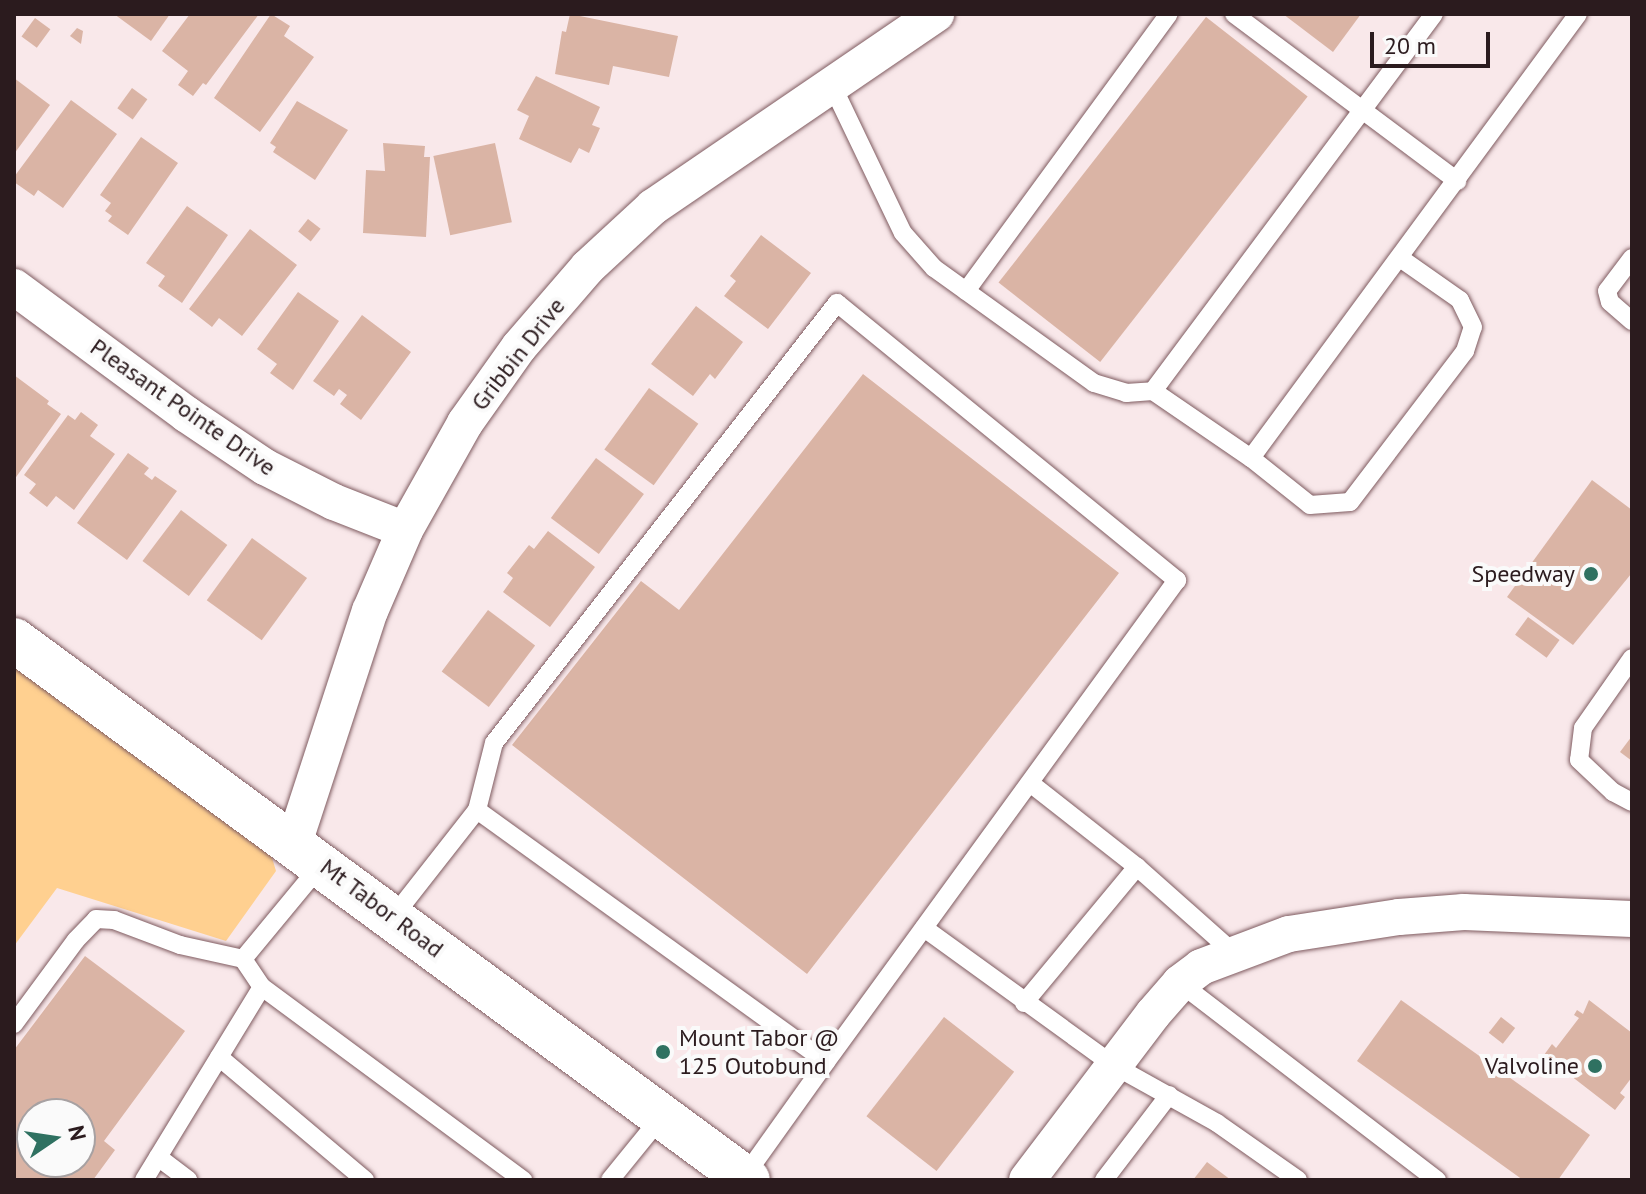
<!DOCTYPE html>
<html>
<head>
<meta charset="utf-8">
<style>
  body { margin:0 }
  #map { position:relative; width:1646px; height:1194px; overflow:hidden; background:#f9e8ea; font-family:"PT Sans",sans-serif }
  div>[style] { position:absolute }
  .green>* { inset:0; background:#ffd090 }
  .building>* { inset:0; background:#dab4a5; transform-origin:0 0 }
  .roads { filter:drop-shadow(0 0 2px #7f5b60) drop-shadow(0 0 2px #7f5b60) }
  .lane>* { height:18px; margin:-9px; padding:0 9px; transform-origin:9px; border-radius:9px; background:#fff }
  .street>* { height:36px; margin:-18px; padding:0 18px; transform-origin:18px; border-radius:18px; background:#fff }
  .secondary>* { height:44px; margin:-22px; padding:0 22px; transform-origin:22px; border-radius:22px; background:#fff }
  .dots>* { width:22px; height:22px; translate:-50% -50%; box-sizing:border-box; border:4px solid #fafafa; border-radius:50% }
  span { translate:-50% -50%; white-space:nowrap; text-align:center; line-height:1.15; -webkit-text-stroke:8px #fafafa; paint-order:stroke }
  .street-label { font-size:24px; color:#2b1b1e }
  .poi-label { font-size:24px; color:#2b1b1e }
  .right { translate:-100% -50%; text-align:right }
  .left { translate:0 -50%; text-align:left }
  .frame { position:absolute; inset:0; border:16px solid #2b1b1e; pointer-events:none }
  .north { position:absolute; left:16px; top:1098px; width:80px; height:80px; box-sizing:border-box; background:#fafafa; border:2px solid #a7a1a2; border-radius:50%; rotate:77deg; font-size:22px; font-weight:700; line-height:32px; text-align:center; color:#2b1b1e }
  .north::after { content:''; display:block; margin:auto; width:28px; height:36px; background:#2f7161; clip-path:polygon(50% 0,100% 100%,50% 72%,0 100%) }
  .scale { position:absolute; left:1370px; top:32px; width:120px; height:36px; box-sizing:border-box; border:4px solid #2b1b1e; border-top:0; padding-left:10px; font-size:24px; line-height:28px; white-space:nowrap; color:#2b1b1e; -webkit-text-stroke:6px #fafafa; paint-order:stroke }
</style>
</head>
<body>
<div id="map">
  <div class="green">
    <i style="clip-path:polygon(14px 664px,267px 841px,276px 871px,226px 941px,57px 888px,14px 946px)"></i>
  </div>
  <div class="building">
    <i style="clip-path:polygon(114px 14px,170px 14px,151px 41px)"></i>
    <i style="clip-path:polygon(190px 14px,259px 14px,206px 85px,203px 83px,193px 96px,178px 85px,188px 71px,162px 51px)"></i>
    <i style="clip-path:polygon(271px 14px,290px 26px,284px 36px,314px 57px,260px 132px,214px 98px)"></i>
    <i style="clip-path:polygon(570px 14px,678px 36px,669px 77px,613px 66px,609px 85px,555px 74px,562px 31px,566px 32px)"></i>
    <i style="clip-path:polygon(1283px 14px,1361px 14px,1333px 52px)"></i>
    <i style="left:1206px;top:17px;width:129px;height:337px;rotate:38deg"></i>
    <i style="left:35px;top:18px;width:19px;height:23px;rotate:36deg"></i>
    <i style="clip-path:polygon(77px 28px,83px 31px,81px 44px,70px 36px)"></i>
    <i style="clip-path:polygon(536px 76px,600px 107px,592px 125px,600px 128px,589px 153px,579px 148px,571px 163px,519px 139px,529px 116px,517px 110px)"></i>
    <i style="clip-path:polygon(14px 78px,50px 105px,14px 154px)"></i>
    <i style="left:132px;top:88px;width:19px;height:25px;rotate:36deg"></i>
    <i style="clip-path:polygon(71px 100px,117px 134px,63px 208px,38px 190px,34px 196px,14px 182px,14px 177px)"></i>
    <i style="clip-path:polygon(297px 101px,348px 130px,315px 180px,273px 152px,276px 147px,270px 143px)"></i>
    <i style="clip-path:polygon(141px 137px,178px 163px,128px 235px,108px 221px,112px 216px,105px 211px,111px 203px,100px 195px)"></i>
    <i style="clip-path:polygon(383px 143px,425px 146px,424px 157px,430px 157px,426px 237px,363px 233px,366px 170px,385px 171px)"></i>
    <i style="left:495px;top:143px;width:81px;height:63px;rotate:78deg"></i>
    <i style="clip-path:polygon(187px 206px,228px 235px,182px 303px,158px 286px,165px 276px,146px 263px)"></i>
    <i style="left:308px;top:219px;width:16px;height:16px;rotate:38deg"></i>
    <i style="clip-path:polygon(250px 229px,297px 265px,242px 336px,219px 318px,212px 327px,189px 309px)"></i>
    <i style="clip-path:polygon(761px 235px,811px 273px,768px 329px,724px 296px,736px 281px,730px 276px)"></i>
    <i style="clip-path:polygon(298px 292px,339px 321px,293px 390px,270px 373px,277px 364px,257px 349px)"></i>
    <i style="clip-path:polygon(696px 306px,743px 342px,715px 379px,710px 374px,693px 396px,651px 364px)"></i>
    <i style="clip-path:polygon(362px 315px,411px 352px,361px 420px,340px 404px,347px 395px,339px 389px,334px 396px,313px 381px)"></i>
    <i style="clip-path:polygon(863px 374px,1119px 573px,807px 974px,512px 745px,641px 581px,679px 610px)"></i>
    <i style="clip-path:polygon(14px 375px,49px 401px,47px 404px,61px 414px,14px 480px)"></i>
    <i style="left:649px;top:388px;width:61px;height:76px;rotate:36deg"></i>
    <i style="clip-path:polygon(81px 412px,98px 425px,90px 436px,115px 454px,74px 510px,56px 496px,47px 507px,29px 493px,36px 484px,24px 475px,68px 415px,75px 420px)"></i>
    <i style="clip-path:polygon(128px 453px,149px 468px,144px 474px,152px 480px,155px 476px,177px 491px,127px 560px,77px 523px)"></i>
    <i style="left:596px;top:458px;width:60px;height:75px;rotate:37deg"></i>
    <i style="clip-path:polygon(1592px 480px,1632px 510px,1632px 564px,1631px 574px,1573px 645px,1507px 597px)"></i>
    <i style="left:181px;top:510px;width:58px;height:64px;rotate:37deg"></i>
    <i style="clip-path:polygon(548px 531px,595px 567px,550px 627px,503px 592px,513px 578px,507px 573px,529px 545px,534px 549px)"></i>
    <i style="left:252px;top:538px;width:68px;height:77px;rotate:36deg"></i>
    <i style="left:488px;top:610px;width:59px;height:77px;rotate:37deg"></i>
    <i style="left:1528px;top:617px;width:39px;height:22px;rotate:36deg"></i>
    <i style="clip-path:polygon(1632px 736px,1632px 761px,1620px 752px)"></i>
    <i style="clip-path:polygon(evenodd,85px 956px,185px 1031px,104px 1141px,115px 1150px,93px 1180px,14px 1180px,14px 1050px,85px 956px,32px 1114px,80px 1114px,80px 1162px,32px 1162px,32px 1114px)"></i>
    <i style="clip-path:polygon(1401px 1000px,1590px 1135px,1558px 1180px,1523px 1180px,1357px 1061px)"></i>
    <i style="clip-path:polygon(1589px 1000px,1632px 1033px,1632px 1077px,1620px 1093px,1625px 1097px,1615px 1110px,1544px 1055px,1552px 1044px,1556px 1048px,1579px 1018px,1574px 1015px,1577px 1010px,1583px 1014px)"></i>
    <i style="left:944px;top:1017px;width:89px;height:126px;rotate:38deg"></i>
    <i style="left:1501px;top:1017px;width:18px;height:20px;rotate:38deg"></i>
    <i style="clip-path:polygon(1207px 1162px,1231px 1180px,1193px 1180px)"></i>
  </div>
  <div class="roads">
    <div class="lane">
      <i style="left:1234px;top:14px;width:279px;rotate:36.8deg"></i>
      <i style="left:831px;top:83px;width:166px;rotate:64.4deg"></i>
      <i style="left:903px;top:233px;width:47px;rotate:48.5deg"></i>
      <i style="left:934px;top:268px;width:197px;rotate:35.7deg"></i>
      <i style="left:1094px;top:383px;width:34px;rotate:17deg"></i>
      <i style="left:1126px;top:393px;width:27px;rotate:-4deg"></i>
      <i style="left:1153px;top:391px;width:470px;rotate:-53.3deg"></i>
      <i style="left:1632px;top:258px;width:41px;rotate:127.1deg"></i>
      <i style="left:1607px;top:291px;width:11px;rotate:75deg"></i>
      <i style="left:1610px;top:302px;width:29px;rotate:41deg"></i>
      <i style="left:966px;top:291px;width:343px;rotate:-53.8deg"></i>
      <i style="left:1153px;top:391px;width:119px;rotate:34.4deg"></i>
      <i style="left:1251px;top:458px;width:75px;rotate:38.5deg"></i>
      <i style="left:1310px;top:505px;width:40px;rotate:-4.3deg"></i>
      <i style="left:1350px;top:502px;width:190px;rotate:-52.7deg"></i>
      <i style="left:1465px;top:351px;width:25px;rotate:-72deg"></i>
      <i style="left:1473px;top:327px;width:30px;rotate:-116deg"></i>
      <i style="left:1460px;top:300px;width:73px;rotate:-145deg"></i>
      <i style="left:1251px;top:458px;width:551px;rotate:-53.63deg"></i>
      <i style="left:1632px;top:658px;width:85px;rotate:125deg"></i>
      <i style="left:1583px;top:728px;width:32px;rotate:97deg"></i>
      <i style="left:1579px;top:760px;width:47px;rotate:43.3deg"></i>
      <i style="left:1613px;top:792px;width:21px;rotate:28deg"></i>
      <i style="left:1030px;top:783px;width:136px;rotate:38.1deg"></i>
      <i style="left:1137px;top:867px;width:130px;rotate:41.6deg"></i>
      <i style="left:477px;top:810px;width:69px;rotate:-75.8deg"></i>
      <i style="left:494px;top:743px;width:558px;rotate:-52.06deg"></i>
      <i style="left:837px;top:303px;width:439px;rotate:39.2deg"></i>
      <i style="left:1177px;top:580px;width:596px;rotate:126.06deg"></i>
      <i style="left:320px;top:866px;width:121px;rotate:129.6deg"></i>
      <i style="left:243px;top:959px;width:34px;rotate:56deg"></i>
      <i style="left:262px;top:987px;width:325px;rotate:36.5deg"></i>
      <i style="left:393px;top:917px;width:136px;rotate:-51.9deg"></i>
      <i style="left:477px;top:810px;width:430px;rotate:35.8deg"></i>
      <i style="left:826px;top:1062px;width:141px;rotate:125.5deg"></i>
      <i style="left:924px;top:928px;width:233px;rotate:35.9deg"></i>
      <i style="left:1113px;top:1065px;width:119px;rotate:29.1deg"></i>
      <i style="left:1217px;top:1123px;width:99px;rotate:35.1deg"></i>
      <i style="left:1180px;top:983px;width:324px;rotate:37.5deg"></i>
      <i style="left:1024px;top:1003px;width:177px;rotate:-50.3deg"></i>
      <i style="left:14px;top:1024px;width:104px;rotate:-53.6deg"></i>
      <i style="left:76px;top:940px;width:29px;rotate:-46deg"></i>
      <i style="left:96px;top:919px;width:18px;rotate:3deg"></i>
      <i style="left:114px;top:920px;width:71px;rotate:20.7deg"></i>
      <i style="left:180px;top:945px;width:65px;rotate:12.5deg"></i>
      <i style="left:219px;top:1057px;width:191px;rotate:40.1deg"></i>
      <i style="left:158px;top:1157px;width:38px;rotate:37deg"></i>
      <i style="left:144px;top:1180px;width:226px;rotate:-58.6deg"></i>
      <i style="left:610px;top:1180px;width:82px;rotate:-50.9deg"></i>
      <i style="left:1104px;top:1180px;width:107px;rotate:-52.6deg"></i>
    </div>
    <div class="street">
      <i style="left:14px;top:287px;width:214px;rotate:36.4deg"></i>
      <i style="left:186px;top:414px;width:95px;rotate:33.9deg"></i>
      <i style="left:265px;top:467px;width:77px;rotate:26.9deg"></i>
      <i style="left:334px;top:502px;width:76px;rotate:21.5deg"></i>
      <i style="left:294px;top:843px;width:244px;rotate:-71.9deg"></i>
      <i style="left:370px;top:611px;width:88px;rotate:-66.6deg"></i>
      <i style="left:405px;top:530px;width:123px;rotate:-60.7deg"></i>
      <i style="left:465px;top:423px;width:93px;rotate:-54.6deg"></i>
      <i style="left:519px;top:347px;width:106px;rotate:-49.2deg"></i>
      <i style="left:588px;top:267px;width:88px;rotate:-42.7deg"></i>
      <i style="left:653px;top:207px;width:343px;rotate:-34.3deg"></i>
      <i style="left:1027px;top:1180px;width:208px;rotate:-52.8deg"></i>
      <i style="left:1153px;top:1014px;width:41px;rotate:-48.9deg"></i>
      <i style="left:1180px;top:983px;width:26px;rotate:-37deg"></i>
      <i style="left:1201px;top:967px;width:94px;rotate:-20.6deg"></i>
      <i style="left:1289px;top:934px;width:111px;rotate:-8.8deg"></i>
      <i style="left:1399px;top:917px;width:65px;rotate:-4.4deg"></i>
      <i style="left:1464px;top:912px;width:168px;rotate:2.4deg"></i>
    </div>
    <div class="secondary">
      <i style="left:14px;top:640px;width:911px;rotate:36.34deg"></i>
    </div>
  </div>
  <div class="dots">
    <i style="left:1591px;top:574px;background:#2f7161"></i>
    <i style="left:663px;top:1052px;background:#2f7161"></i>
    <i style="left:1595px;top:1066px;background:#2f7161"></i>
  </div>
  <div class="street-label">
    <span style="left:518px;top:354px;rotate:-52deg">Gribbin Drive</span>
    <span style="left:183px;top:407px;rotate:35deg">Pleasant Pointe Drive</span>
    <span style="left:382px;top:908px;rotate:37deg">Mt Tabor Road</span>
  </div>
  <div class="poi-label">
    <span class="right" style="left:1575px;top:574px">Speedway</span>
    <span class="left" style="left:679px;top:1052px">Mount Tabor @<br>125 Outobund</span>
    <span class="right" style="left:1579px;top:1066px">Valvoline</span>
  </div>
  <div class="frame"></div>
  <div class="north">N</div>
  <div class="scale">20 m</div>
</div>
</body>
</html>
